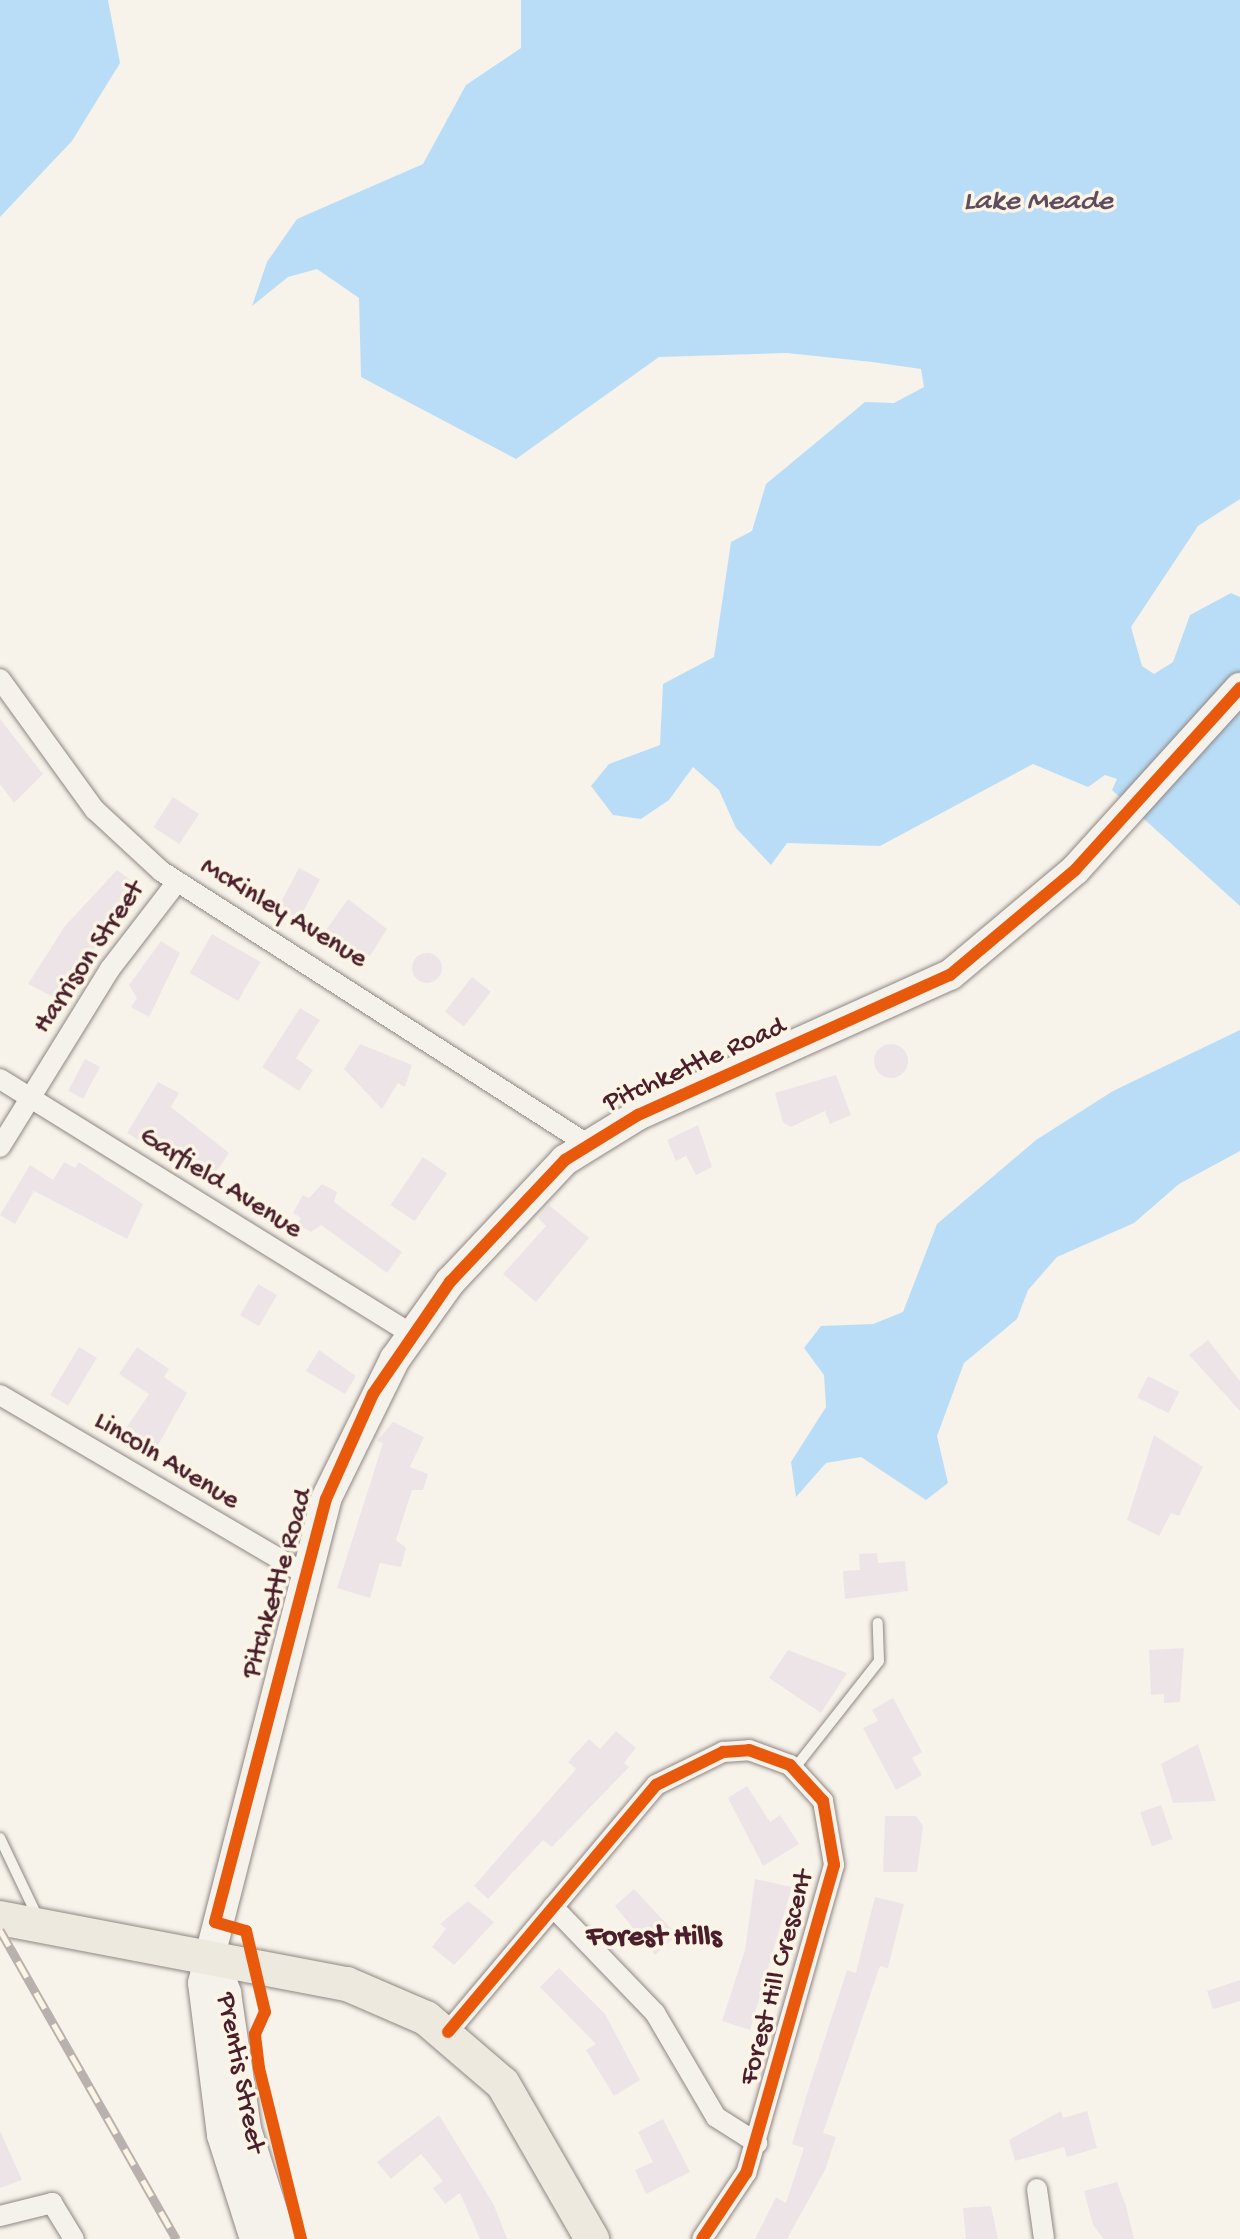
<!DOCTYPE html>
<html>
<head>
<meta charset="utf-8">
<style>
  body { margin:0 }
  #map { position:relative; width:1240px; height:2239px; overflow:hidden; background:#f7f3ea; font-family:"Gochi Hand",sans-serif }
  div>[style] { position:absolute }
  .water>* { inset:0; background:#b9ddf7 }
  .building>* { inset:0; background:#ede4e8; transform-origin:0 0 }
  .round { border-radius:50% }
  .roads { filter:drop-shadow(0 0 2px #908684) drop-shadow(0 0 2px #908684) }
  .lane>* { height:10px; margin:-5px; padding:0 5px; transform-origin:5px; border-radius:5px; background:#f5f2ec }
  .street>* { height:20px; margin:-10px; padding:0 10px; transform-origin:10px; border-radius:10px; background:#f5f2ec }
  .secondary>* { height:30px; margin:-15px; padding:0 15px; transform-origin:15px; border-radius:15px; background:#f5f2ec }
  .primary>* { height:34px; margin:-17px; padding:0 17px; transform-origin:17px; border-radius:17px; background:#eee9df }
  .rail>* { height:9px; margin-top:-4.5px; transform-origin:0; background:repeating-linear-gradient(90deg,#fcf5e5 0 18px,#b8b1ae 0 36px); box-sizing:border-box; border-block:2px solid #b8b1ae }
  .cycleway>* { height:12px; margin:-6px; padding:0 6px; transform-origin:6px; border-radius:6px; background:#e8590c }
  span { translate:-50% -50%; white-space:nowrap; text-align:center; line-height:1.15; -webkit-text-stroke:7px #fcf5e5; paint-order:stroke }
  .street-label { font-size:28px; color:#4a1f2b }
  .water-label { font-size:30px; color:#5f4c60; font-style:italic }
  .neighbourhood-label { font-size:30px; color:#4a1f2b; font-weight:700 }
</style>
</head>
<body>
<div id="map">
  <div class="water">
    <i style="clip-path:polygon(0 0,108px 0,120px 63px,72px 141px,0 217px)"></i>
    <i style="clip-path:polygon(521px 0,1240px 0,1240px 499px,1198px 526px,1131px 627px,1142px 666px,1154px 674px,1173px 662px,1190px 615px,1231px 593px,1240px 597px,1240px 906px,1112px 790px,1117px 779px,1105px 775px,1088px 787px,1033px 764px,880px 846px,787px 843px,771px 865px,736px 828px,719px 790px,693px 767px,669px 800px,641px 819px,613px 815px,591px 786px,609px 764px,660px 745px,663px 684px,714px 657px,731px 542px,752px 531px,766px 484px,865px 402px,894px 403px,924px 387px,921px 369px,872px 362px,787px 353px,659px 357px,516px 459px,361px 377px,359px 298px,317px 269px,288px 277px,252px 306px,267px 262px,297px 219px,423px 164px,466px 85px,521px 48px)"></i>
    <i style="clip-path:polygon(1240px 1030px,1240px 1151px,1179px 1184px,1134px 1223px,1057px 1257px,1028px 1290px,1017px 1319px,964px 1363px,937px 1436px,948px 1483px,926px 1500px,861px 1457px,826px 1463px,796px 1497px,791px 1462px,826px 1407px,824px 1375px,804px 1348px,821px 1326px,873px 1324px,903px 1312px,937px 1224px,1036px 1140px,1113px 1091px)"></i>
  </div>
  <div class="building">
    <i style="clip-path:polygon(0 719px,43px 774px,14px 803px,0 784px)"></i>
    <i style="left:173px;top:797px;width:31px;height:36px;rotate:33deg"></i>
    <i style="left:299px;top:868px;width:24px;height:45px;rotate:28deg"></i>
    <i style="clip-path:polygon(117px 870px,141px 888px,71px 979px,78px 983px,65px 1003px,28px 984px,65px 926px)"></i>
    <i style="clip-path:polygon(348px 899px,387px 929px,370px 956px,324px 933px)"></i>
    <i style="left:212px;top:934px;width:56px;height:45px;rotate:30deg"></i>
    <i style="clip-path:polygon(161px 941px,180px 953px,149px 1017px,131px 1007px,137px 998px,129px 985px)"></i>
    <i class="round" style="left:412px;top:953px;width:30px;height:30px"></i>
    <i style="left:472px;top:977px;width:24px;height:44px;rotate:38deg"></i>
    <i style="clip-path:polygon(300px 1008px,320px 1020px,296px 1058px,313px 1070px,299px 1091px,262px 1067px)"></i>
    <i class="round" style="left:874px;top:1044px;width:34px;height:34px"></i>
    <i style="clip-path:polygon(360px 1044px,412px 1065px,405px 1087px,398px 1083px,382px 1109px,344px 1069px)"></i>
    <i style="left:85px;top:1059px;width:17px;height:36px;rotate:28deg"></i>
    <i style="clip-path:polygon(836px 1075px,851px 1115px,830px 1124px,825px 1111px,791px 1127px,783px 1123px,775px 1093px)"></i>
    <i style="clip-path:polygon(158px 1082px,179px 1093px,171px 1107px,229px 1153px,209px 1183px,127px 1133px)"></i>
    <i style="clip-path:polygon(698px 1125px,712px 1167px,696px 1175px,686px 1156px,676px 1161px,667px 1140px)"></i>
    <i style="left:423px;top:1157px;width:29px;height:58px;rotate:34deg"></i>
    <i style="clip-path:polygon(64px 1162px,75px 1168px,79px 1162px,143px 1204px,127px 1239px,34px 1191px,15px 1224px,0 1215px,30px 1165px,53px 1180px)"></i>
    <i style="clip-path:polygon(322px 1184px,337px 1192px,334px 1202px,402px 1252px,387px 1273px,321px 1225px,311px 1232px,297px 1224px,301px 1218px,293px 1213px,303px 1195px,309px 1198px)"></i>
    <i style="clip-path:polygon(549px 1205px,589px 1238px,536px 1302px,503px 1274px,546px 1226px,538px 1218px)"></i>
    <i style="left:258px;top:1284px;width:22px;height:36px;rotate:30deg"></i>
    <i style="clip-path:polygon(1208px 1340px,1240px 1381px,1240px 1411px,1189px 1355px)"></i>
    <i style="left:79px;top:1347px;width:21px;height:56px;rotate:31deg"></i>
    <i style="clip-path:polygon(137px 1347px,169px 1369px,164px 1377px,187px 1393px,150px 1460px,119px 1439px,149px 1394px,119px 1374px)"></i>
    <i style="clip-path:polygon(319px 1350px,356px 1376px,345px 1394px,306px 1371px)"></i>
    <i style="left:1148px;top:1376px;width:35px;height:24px;rotate:27deg"></i>
    <i style="clip-path:polygon(393px 1422px,424px 1437px,410px 1467px,428px 1474px,423px 1490px,412px 1490px,396px 1540px,406px 1548px,401px 1567px,380px 1563px,370px 1598px,337px 1588px,383px 1443px,377px 1441px)"></i>
    <i style="clip-path:polygon(1154px 1435px,1203px 1467px,1179px 1516px,1171px 1513px,1159px 1536px,1127px 1520px)"></i>
    <i style="clip-path:polygon(877px 1553px,878px 1563px,905px 1561px,908px 1591px,845px 1599px,843px 1571px,860px 1570px,859px 1554px)"></i>
    <i style="clip-path:polygon(1184px 1648px,1180px 1702px,1164px 1703px,1164px 1694px,1151px 1695px,1149px 1650px)"></i>
    <i style="clip-path:polygon(788px 1650px,847px 1673px,821px 1713px,769px 1678px)"></i>
    <i style="clip-path:polygon(893px 1698px,922px 1752px,912px 1758px,922px 1775px,896px 1790px,863px 1728px,878px 1721px,872px 1710px)"></i>
    <i style="clip-path:polygon(616px 1731px,636px 1748px,624px 1763px,629px 1767px,552px 1847px,543px 1840px,488px 1899px,474px 1886px,576px 1769px,568px 1762px,589px 1739px,600px 1749px)"></i>
    <i style="clip-path:polygon(1198px 1744px,1216px 1801px,1173px 1803px,1161px 1764px)"></i>
    <i style="clip-path:polygon(747px 1786px,770px 1822px,780px 1815px,799px 1844px,763px 1866px,728px 1798px)"></i>
    <i style="left:1161px;top:1805px;width:36px;height:22px;rotate:71deg"></i>
    <i style="clip-path:polygon(885px 1816px,916px 1816px,923px 1826px,917px 1872px,883px 1872px)"></i>
    <i style="clip-path:polygon(755px 1879px,792px 1887px,750px 2030px,722px 2021px,745px 1950px)"></i>
    <i style="clip-path:polygon(634px 1889px,677px 1935px,655px 1955px,615px 1906px)"></i>
    <i style="clip-path:polygon(875px 1897px,904px 1904px,888px 1968px,880px 1966px,823px 2133px,836px 2137px,825px 2170px,787px 2239px,755px 2239px,776px 2197px,786px 2203px,804px 2148px,792px 2144px,807px 2094px,847px 1970px,856px 1973px)"></i>
    <i style="clip-path:polygon(468px 1901px,494px 1922px,454px 1965px,432px 1947px,446px 1929px,440px 1924px)"></i>
    <i style="clip-path:polygon(559px 1968px,605px 2014px,640px 2080px,614px 2096px,586px 2050px,596px 2044px,540px 1987px)"></i>
    <i style="clip-path:polygon(1240px 1980px,1240px 2001px,1213px 2009px,1207px 1991px)"></i>
    <i style="clip-path:polygon(1061px 2111px,1063px 2118px,1087px 2111px,1097px 2148px,1067px 2157px,1064px 2147px,1015px 2161px,1009px 2140px)"></i>
    <i style="clip-path:polygon(439px 2115px,494px 2205px,507px 2239px,480px 2239px,460px 2193px,445px 2204px,433px 2188px,443px 2181px,421px 2154px,391px 2179px,377px 2162px)"></i>
    <i style="clip-path:polygon(663px 2119px,690px 2172px,646px 2194px,635px 2170px,653px 2162px,638px 2132px)"></i>
    <i style="clip-path:polygon(0 2131px,22px 2180px,0 2188px)"></i>
    <i style="clip-path:polygon(1117px 2182px,1126px 2206px,1134px 2239px,1104px 2239px,1093px 2225px,1084px 2191px)"></i>
    <i style="clip-path:polygon(991px 2206px,998px 2239px,966px 2239px,963px 2208px)"></i>
  </div>
  <div class="roads">
    <div class="lane">
      <i style="left:794px;top:1769px;width:137px;rotate:-51.8deg"></i>
      <i style="left:879px;top:1661px;width:38px;rotate:-92deg"></i>
      <i style="left:0;top:1838px;width:86px;rotate:64.6deg"></i>
    </div>
    <div class="street">
      <i style="left:0;top:679px;width:162px;rotate:54.1deg"></i>
      <i style="left:95px;top:810px;width:90px;rotate:42.7deg"></i>
      <i style="left:161px;top:871px;width:506px;rotate:32.65deg"></i>
      <i style="left:0;top:1079px;width:485px;rotate:31.8deg"></i>
      <i style="left:0;top:1147px;width:209px;rotate:-58.3deg"></i>
      <i style="left:110px;top:969px;width:110px;rotate:-52.4deg"></i>
      <i style="left:0;top:1395px;width:354px;rotate:30.4deg"></i>
      <i style="left:553px;top:1907px;width:147px;rotate:46.1deg"></i>
      <i style="left:655px;top:2013px;width:121px;rotate:59.6deg"></i>
      <i style="left:716px;top:2117px;width:49px;rotate:32.4deg"></i>
      <i style="left:448px;top:2032px;width:323px;rotate:-49.9deg"></i>
      <i style="left:656px;top:1785px;width:75px;rotate:-26.2deg"></i>
      <i style="left:723px;top:1752px;width:26px;rotate:-4deg"></i>
      <i style="left:749px;top:1750px;width:44px;rotate:20.1deg"></i>
      <i style="left:790px;top:1765px;width:49px;rotate:47.5deg"></i>
      <i style="left:823px;top:1801px;width:65px;rotate:80.2deg"></i>
      <i style="left:834px;top:1865px;width:320px;rotate:105.9deg"></i>
      <i style="left:746px;top:2173px;width:79px;rotate:123.7deg"></i>
      <i style="left:1037px;top:2189px;width:50px;rotate:82deg"></i>
      <i style="left:0;top:2216px;width:54px;rotate:-14deg"></i>
      <i style="left:52px;top:2203px;width:42px;rotate:58.6deg"></i>
    </div>
    <div class="secondary">
      <i style="left:212px;top:1956px;width:40px;rotate:69deg"></i>
      <i style="left:226px;top:1993px;width:137px;rotate:81.6deg"></i>
      <i style="left:246px;top:2129px;width:115px;rotate:72.3deg"></i>
      <i style="left:255px;top:2239px;width:109px;rotate:-107.6deg"></i>
      <i style="left:222px;top:2135px;width:153px;rotate:-97.1deg"></i>
      <i style="left:203px;top:1983px;width:499px;rotate:-75.7deg"></i>
      <i style="left:326px;top:1499px;width:156px;rotate:-63.8deg"></i>
      <i style="left:395px;top:1359px;width:95px;rotate:-54.5deg"></i>
      <i style="left:450px;top:1282px;width:168px;rotate:-46.7deg"></i>
      <i style="left:565px;top:1160px;width:86px;rotate:-31.7deg"></i>
      <i style="left:638px;top:1115px;width:342px;rotate:-24.2deg"></i>
      <i style="left:950px;top:975px;width:163px;rotate:-40deg"></i>
      <i style="left:1075px;top:870px;width:246px;rotate:-47.8deg"></i>
    </div>
    <div class="primary">
      <i style="left:0;top:1918px;width:353px;rotate:10.8deg"></i>
      <i style="left:347px;top:1984px;width:86px;rotate:23.3deg"></i>
      <i style="left:426px;top:2018px;width:101px;rotate:40.6deg"></i>
      <i style="left:503px;top:2084px;width:179px;rotate:60.1deg"></i>
    </div>
  </div>
  <div class="rail">
    <i style="left:0;top:1930px;width:356px;rotate:60.3deg"></i>
  </div>
  <div class="cycleway">
    <i style="left:448px;top:2032px;width:323px;rotate:-49.9deg"></i>
    <i style="left:656px;top:1785px;width:75px;rotate:-26.2deg"></i>
    <i style="left:723px;top:1752px;width:26px;rotate:-4deg"></i>
    <i style="left:749px;top:1750px;width:44px;rotate:20.1deg"></i>
    <i style="left:790px;top:1765px;width:49px;rotate:47.5deg"></i>
    <i style="left:823px;top:1801px;width:65px;rotate:80.2deg"></i>
    <i style="left:834px;top:1865px;width:320px;rotate:105.9deg"></i>
    <i style="left:746px;top:2173px;width:79px;rotate:123.7deg"></i>
    <i style="left:301px;top:2239px;width:176px;rotate:-103.8deg"></i>
    <i style="left:259px;top:2068px;width:34px;rotate:-97deg"></i>
    <i style="left:255px;top:2034px;width:24px;rotate:-66deg"></i>
    <i style="left:265px;top:2012px;width:83px;rotate:-103.2deg"></i>
    <i style="left:246px;top:1931px;width:32px;rotate:-164deg"></i>
    <i style="left:215px;top:1922px;width:437px;rotate:-75.3deg"></i>
    <i style="left:326px;top:1499px;width:115px;rotate:-65.9deg"></i>
    <i style="left:373px;top:1394px;width:136px;rotate:-55.5deg"></i>
    <i style="left:450px;top:1282px;width:168px;rotate:-46.7deg"></i>
    <i style="left:565px;top:1160px;width:86px;rotate:-31.7deg"></i>
    <i style="left:638px;top:1115px;width:342px;rotate:-24.2deg"></i>
    <i style="left:950px;top:975px;width:163px;rotate:-40deg"></i>
    <i style="left:1075px;top:870px;width:246px;rotate:-47.8deg"></i>
  </div>
  <div class="street-label">
    <span style="left:283px;top:914px;rotate:31deg">McKinley Avenue</span>
    <span style="left:90px;top:958px;rotate:-56deg">Harrison Street</span>
    <span style="left:695px;top:1066px;rotate:-24deg">Pitchkettle Road</span>
    <span style="left:220px;top:1184px;rotate:32deg">Garfield Avenue</span>
    <span style="left:166px;top:1462px;rotate:31deg">Lincoln Avenue</span>
    <span style="left:279px;top:1584px;rotate:-74deg">Pitchkettle Road</span>
    <span style="left:778px;top:1978px;rotate:-75deg">Forest Hill Crescent</span>
    <span style="left:239px;top:2073px;rotate:79deg">Prentis Street</span>
  </div>
  <div class="water-label">
    <span style="left:1038px;top:203px">Lake Meade</span>
  </div>
  <div class="neighbourhood-label">
    <span style="left:654px;top:1939px">Forest Hills</span>
  </div>
</div>
</body>
</html>
